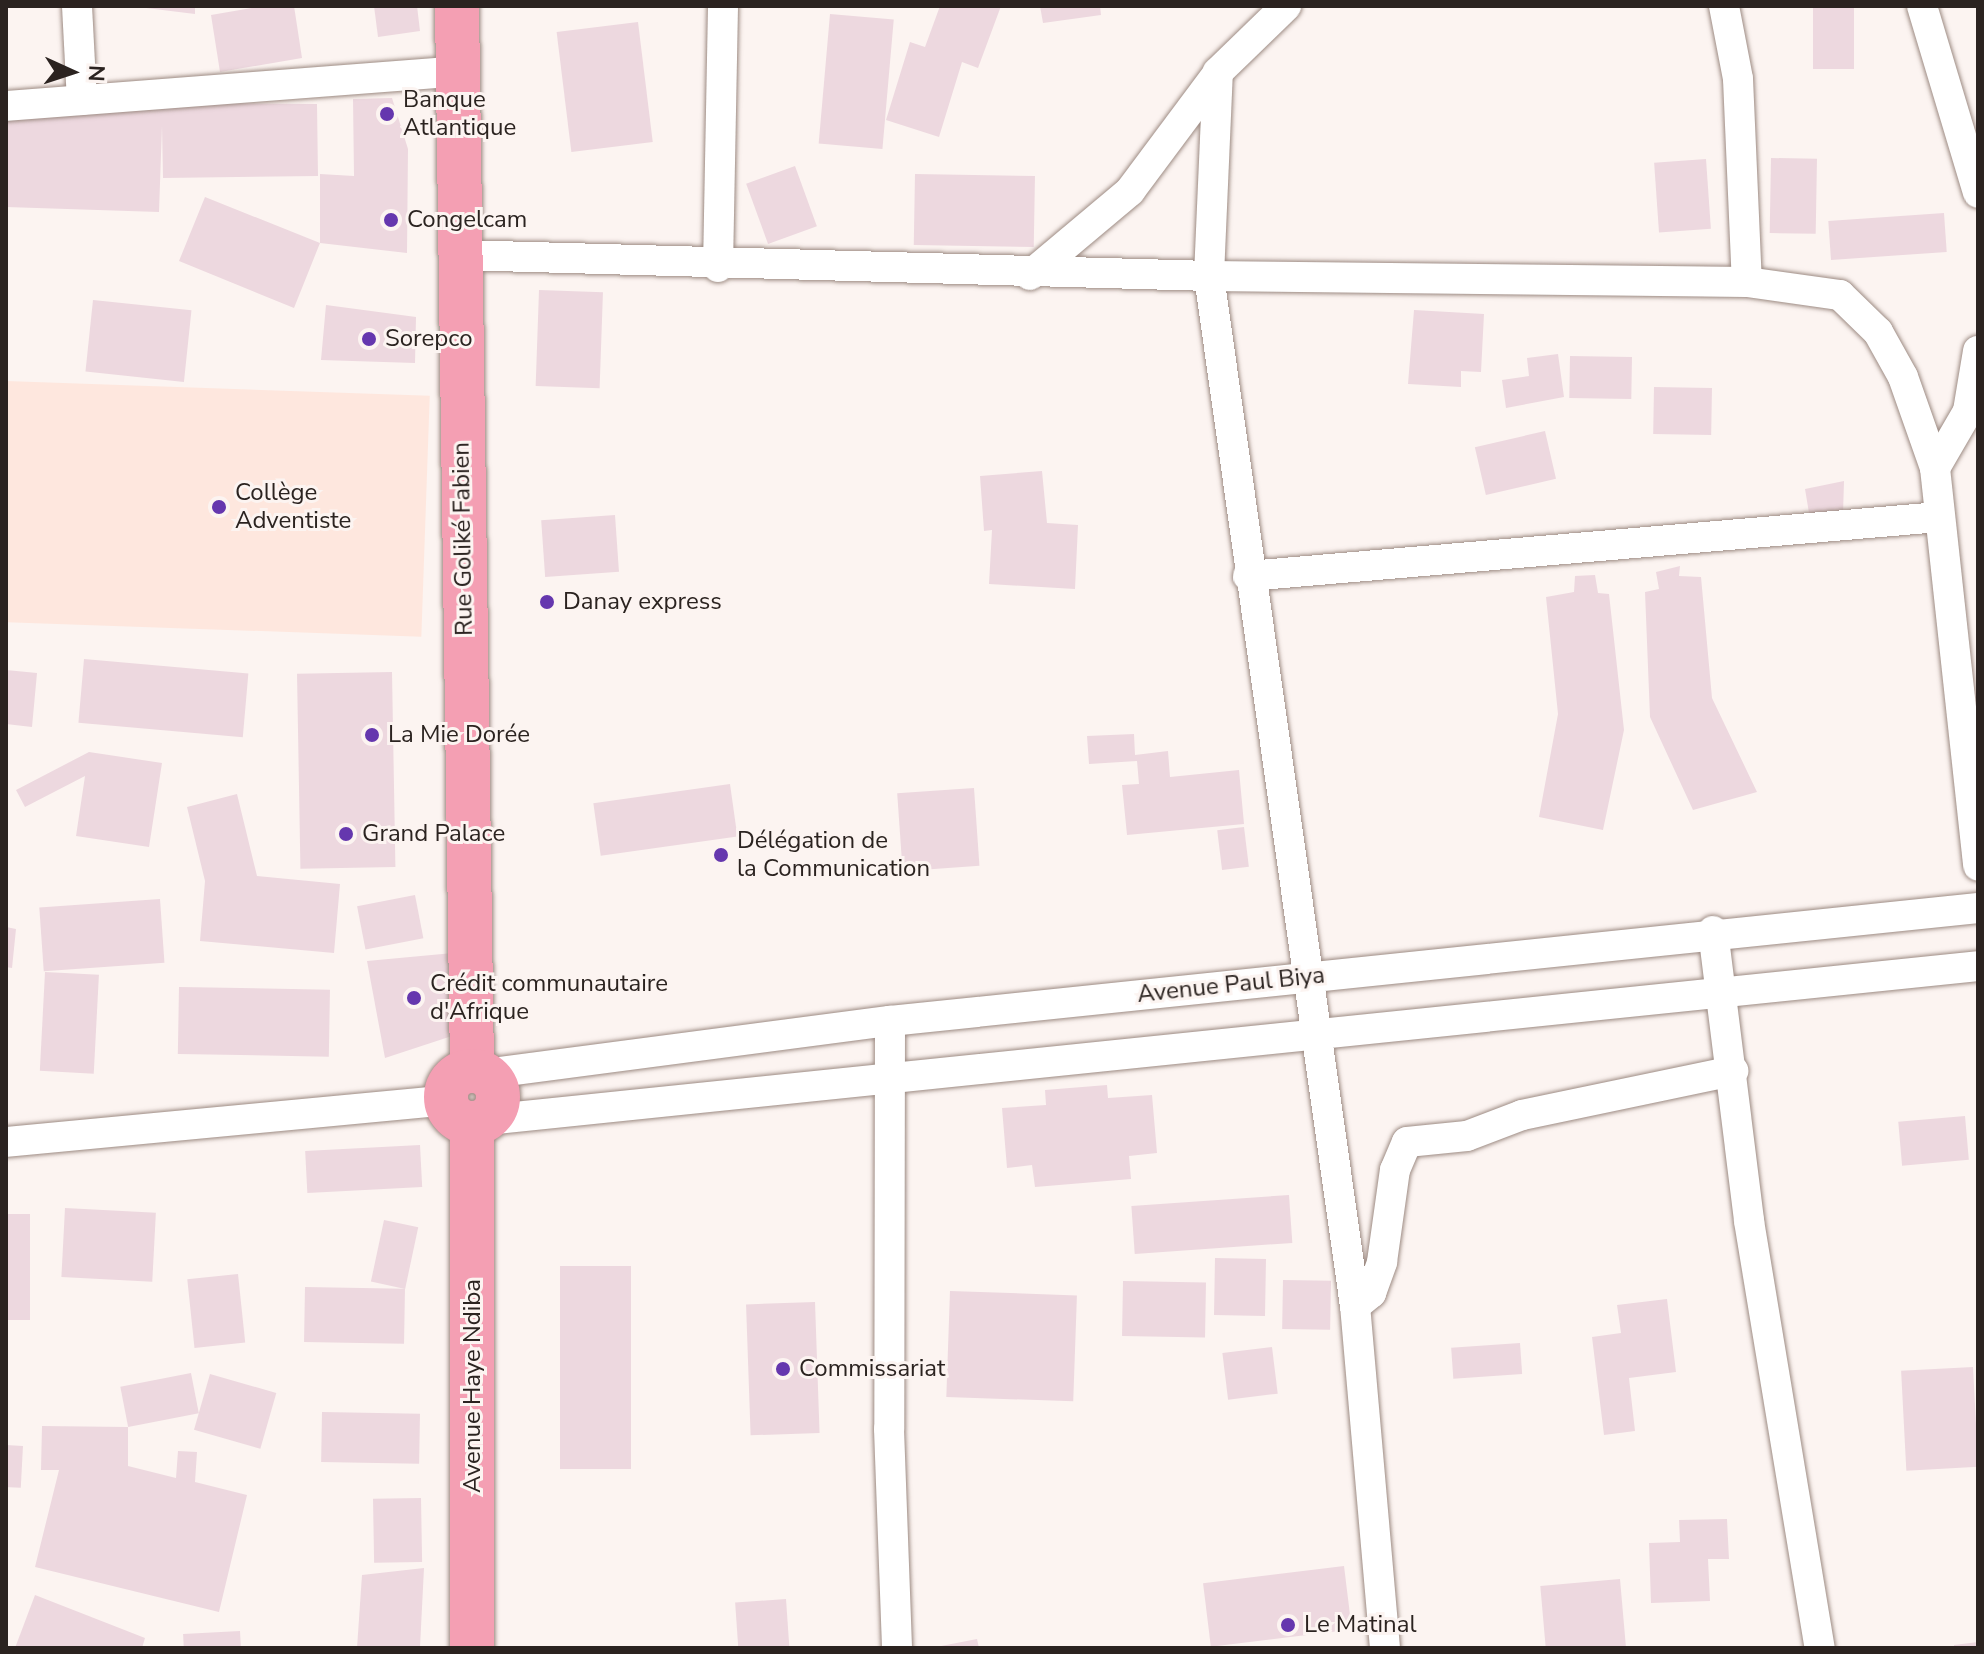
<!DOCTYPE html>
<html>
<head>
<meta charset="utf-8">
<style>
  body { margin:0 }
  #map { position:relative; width:1984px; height:1654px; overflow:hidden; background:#fcf4f1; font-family:"Nunito Sans",sans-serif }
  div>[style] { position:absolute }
  .built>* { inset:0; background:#fee7de; transform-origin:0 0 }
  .building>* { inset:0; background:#edd8df; transform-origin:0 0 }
  .roads { filter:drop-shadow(0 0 2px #9d8b83) drop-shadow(0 0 2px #9d8b83) }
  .minor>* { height:30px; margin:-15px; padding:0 15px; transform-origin:15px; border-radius:15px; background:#fff }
  .highway>* { height:44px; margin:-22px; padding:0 22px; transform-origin:22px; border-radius:22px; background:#f49fb3 }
  .highway>.ring { margin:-22px; padding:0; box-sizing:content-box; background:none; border:44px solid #f49fb3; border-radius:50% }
  .dots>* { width:22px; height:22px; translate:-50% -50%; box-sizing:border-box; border:4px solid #fcf4f1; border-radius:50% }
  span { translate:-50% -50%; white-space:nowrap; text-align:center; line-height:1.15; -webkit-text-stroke:6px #fcf4f1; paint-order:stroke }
  .poi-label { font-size:24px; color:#2b2320 }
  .left { translate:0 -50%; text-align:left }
  .street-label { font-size:24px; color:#2b2320 }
  .frame { position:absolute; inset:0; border:8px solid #2b2320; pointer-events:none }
  .north { position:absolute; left:32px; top:32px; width:80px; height:80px; -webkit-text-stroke:6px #fcf4f1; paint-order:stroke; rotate:93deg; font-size:22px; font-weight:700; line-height:32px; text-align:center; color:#2b2320 }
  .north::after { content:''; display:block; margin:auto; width:28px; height:36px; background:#2b2320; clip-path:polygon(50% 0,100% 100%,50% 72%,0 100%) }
</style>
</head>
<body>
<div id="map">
  <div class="built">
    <i style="left:6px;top:381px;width:424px;height:241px;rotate:2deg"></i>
  </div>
  <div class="building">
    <i style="clip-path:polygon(130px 6px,195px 6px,195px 14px)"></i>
    <i style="clip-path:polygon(264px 6px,294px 6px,302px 58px,220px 72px,211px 15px)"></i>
    <i style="clip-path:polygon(374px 6px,417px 6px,420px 31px,378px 37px)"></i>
    <i style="clip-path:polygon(940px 6px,1001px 6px,978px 68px,962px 62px,939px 137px,886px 120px,910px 42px,925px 47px)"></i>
    <i style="clip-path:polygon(1040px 6px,1100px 6px,1101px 15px,1043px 23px)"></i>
    <i style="left:1813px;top:6px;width:41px;height:63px"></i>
    <i style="left:830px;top:14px;width:64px;height:130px;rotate:5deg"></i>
    <i style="left:638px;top:22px;width:121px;height:82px;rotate:83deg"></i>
    <i style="clip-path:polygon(392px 98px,408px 149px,407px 253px,320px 243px,294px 308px,179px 261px,205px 197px,320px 243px,320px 174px,354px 176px,353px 99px)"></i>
    <i style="clip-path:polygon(6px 101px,317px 104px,318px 176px,163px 178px,162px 126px,159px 212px,6px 207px)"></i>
    <i style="left:1771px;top:158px;width:46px;height:75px;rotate:1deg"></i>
    <i style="left:1706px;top:159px;width:70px;height:52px;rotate:86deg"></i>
    <i style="left:795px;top:166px;width:64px;height:52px;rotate:70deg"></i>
    <i style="left:915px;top:174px;width:120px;height:71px;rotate:1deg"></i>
    <i style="left:1944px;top:213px;width:39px;height:116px;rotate:86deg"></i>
    <i style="left:539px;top:290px;width:64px;height:96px;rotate:2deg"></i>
    <i style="left:93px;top:300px;width:99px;height:72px;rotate:6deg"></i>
    <i style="clip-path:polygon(326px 305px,416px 317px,415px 363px,321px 360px)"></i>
    <i style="clip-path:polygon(1414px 310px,1484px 314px,1481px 372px,1461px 371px,1461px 387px,1408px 384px)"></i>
    <i style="clip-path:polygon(1558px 354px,1564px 397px,1506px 408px,1502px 380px,1529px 376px,1527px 358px)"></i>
    <i style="left:1632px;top:357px;width:42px;height:62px;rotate:91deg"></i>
    <i style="left:1654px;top:387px;width:58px;height:47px;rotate:1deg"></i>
    <i style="left:1545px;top:431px;width:49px;height:72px;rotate:77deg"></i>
    <i style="clip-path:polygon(1042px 471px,1047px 523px,1078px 525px,1075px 589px,989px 584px,992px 530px,984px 531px,980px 476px)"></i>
    <i style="clip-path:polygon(1844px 481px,1843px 513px,1810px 519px,1805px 489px)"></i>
    <i style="left:615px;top:515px;width:57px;height:74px;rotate:86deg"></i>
    <i style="clip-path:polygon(1680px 566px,1679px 576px,1701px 577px,1712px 698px,1757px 792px,1693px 810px,1650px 717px,1645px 592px,1659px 589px,1656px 572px)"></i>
    <i style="clip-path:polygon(1595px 575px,1598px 593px,1609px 594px,1624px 730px,1603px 830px,1539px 817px,1558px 714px,1546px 597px,1574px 592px,1575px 576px)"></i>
    <i style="left:84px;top:659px;width:165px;height:64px;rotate:5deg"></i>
    <i style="clip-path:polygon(6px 670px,37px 673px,32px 727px,6px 724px)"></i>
    <i style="left:392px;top:672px;width:195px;height:95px;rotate:89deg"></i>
    <i style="clip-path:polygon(1134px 734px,1135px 755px,1168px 751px,1170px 777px,1239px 770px,1244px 824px,1127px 835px,1122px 785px,1139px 784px,1137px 761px,1089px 764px,1087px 736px)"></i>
    <i style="clip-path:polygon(89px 752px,162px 763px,149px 847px,76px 836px,85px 776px,25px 807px,16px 790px)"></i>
    <i style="left:730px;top:784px;width:53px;height:138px;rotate:82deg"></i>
    <i style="left:974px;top:788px;width:78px;height:77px;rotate:86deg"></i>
    <i style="clip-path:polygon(237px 794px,257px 876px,340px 884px,334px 953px,200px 941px,205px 881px,187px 807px)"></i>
    <i style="left:1244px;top:827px;width:40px;height:27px;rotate:83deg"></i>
    <i style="left:415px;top:895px;width:44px;height:59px;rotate:79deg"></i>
    <i style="left:160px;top:899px;width:64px;height:121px;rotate:86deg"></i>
    <i style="clip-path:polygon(6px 927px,16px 929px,12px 968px,6px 967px)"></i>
    <i style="clip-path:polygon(453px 953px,455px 1035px,385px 1058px,367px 961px)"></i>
    <i style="left:45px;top:972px;width:54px;height:99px;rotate:3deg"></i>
    <i style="left:179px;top:987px;width:151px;height:67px;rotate:1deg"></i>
    <i style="clip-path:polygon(1107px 1085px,1108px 1098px,1152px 1095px,1157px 1153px,1129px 1156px,1131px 1179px,1035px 1187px,1032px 1165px,1007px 1168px,1002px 1108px,1046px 1105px,1045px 1090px)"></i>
    <i style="left:1965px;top:1116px;width:44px;height:67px;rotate:85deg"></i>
    <i style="left:420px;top:1145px;width:42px;height:115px;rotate:87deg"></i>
    <i style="left:1289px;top:1195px;width:48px;height:158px;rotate:86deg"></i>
    <i style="left:65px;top:1208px;width:91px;height:69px;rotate:3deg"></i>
    <i style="left:6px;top:1214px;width:24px;height:106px"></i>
    <i style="left:384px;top:1220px;width:35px;height:63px;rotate:12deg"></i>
    <i style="left:1215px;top:1258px;width:51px;height:57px;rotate:1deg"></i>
    <i style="left:560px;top:1266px;width:71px;height:203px"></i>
    <i style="left:238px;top:1274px;width:69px;height:51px;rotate:84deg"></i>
    <i style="left:1283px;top:1280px;width:48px;height:49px;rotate:1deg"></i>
    <i style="left:1123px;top:1281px;width:83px;height:55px;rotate:1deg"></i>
    <i style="left:305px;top:1287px;width:100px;height:55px;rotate:1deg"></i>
    <i style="left:950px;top:1291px;width:127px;height:106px;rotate:2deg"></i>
    <i style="clip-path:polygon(1667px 1299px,1676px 1372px,1629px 1378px,1635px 1431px,1604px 1435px,1592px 1337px,1621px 1333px,1617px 1305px)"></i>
    <i style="left:815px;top:1302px;width:131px;height:69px;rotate:88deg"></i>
    <i style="left:1520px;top:1343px;width:31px;height:69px;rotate:86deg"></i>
    <i style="left:1272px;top:1347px;width:47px;height:50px;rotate:83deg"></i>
    <i style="left:1973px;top:1367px;width:100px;height:72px;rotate:87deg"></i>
    <i style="left:191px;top:1373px;width:41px;height:72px;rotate:79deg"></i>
    <i style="left:210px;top:1374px;width:69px;height:58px;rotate:16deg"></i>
    <i style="left:322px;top:1412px;width:98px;height:50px;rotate:1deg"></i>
    <i style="clip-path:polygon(42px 1426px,128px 1427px,128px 1466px,176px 1478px,178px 1451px,197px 1452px,195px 1482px,247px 1495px,219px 1612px,35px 1567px,59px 1470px,41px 1470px)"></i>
    <i style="left:6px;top:1445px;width:17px;height:42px;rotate:3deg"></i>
    <i style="left:421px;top:1498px;width:64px;height:48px;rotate:89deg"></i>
    <i style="clip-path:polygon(1727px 1519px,1729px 1559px,1708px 1559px,1710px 1601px,1651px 1603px,1649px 1543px,1680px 1542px,1679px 1520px)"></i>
    <i style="left:1344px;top:1566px;width:64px;height:142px;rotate:83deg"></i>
    <i style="clip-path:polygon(424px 1568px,420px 1647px,357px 1648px,362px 1575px)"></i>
    <i style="left:1620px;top:1579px;width:69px;height:80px;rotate:85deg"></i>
    <i style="clip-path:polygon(35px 1595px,145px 1638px,142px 1648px,15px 1648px)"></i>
    <i style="left:786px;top:1599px;width:49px;height:51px;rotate:86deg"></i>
    <i style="left:240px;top:1631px;width:17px;height:57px;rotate:87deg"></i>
    <i style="clip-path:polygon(977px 1639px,979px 1648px,936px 1648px,936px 1647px)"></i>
    <i style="clip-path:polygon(1978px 1642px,1978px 1648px,1954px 1648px,1954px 1645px)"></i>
  </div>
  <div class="roads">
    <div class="minor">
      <i style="left:77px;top:6px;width:94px;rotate:87deg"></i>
      <i style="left:1724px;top:6px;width:74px;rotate:79.1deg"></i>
      <i style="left:1738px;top:79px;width:203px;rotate:87.5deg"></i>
      <i style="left:1922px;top:6px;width:195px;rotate:73.3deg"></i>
      <i style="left:6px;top:106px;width:452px;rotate:-4.4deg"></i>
      <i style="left:459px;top:255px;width:750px;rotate:1.6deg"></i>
      <i style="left:1209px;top:276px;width:204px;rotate:-87.5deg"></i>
      <i style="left:1218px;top:72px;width:95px;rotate:-44.1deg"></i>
      <i style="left:718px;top:267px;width:261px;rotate:-88.9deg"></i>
      <i style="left:1030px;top:275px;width:131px;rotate:-40deg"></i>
      <i style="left:1130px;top:191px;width:147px;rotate:-53.3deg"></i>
      <i style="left:1935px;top:468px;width:66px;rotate:-59.9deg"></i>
      <i style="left:1968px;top:411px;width:61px;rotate:-80.5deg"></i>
      <i style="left:1248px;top:576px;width:694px;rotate:-4.88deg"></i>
      <i style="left:1713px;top:931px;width:292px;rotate:82.9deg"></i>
      <i style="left:1749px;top:1221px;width:433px;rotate:80.6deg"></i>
      <i style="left:890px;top:1021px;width:408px;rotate:90.1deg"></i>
      <i style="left:889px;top:1429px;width:219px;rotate:87.9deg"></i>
      <i style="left:485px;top:1074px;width:408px;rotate:-7.5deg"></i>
      <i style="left:890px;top:1021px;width:1094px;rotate:-5.93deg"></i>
      <i style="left:486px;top:1120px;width:1500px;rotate:-5.89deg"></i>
      <i style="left:6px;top:1142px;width:443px;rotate:-5.4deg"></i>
      <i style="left:1355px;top:1306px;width:21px;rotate:-39deg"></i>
      <i style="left:1371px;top:1293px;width:33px;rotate:-70deg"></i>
      <i style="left:1382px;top:1262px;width:93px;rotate:-82deg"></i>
      <i style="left:1395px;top:1170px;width:30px;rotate:-67deg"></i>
      <i style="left:1407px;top:1142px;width:60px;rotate:-5.7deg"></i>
      <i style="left:1467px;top:1136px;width:59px;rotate:-20.9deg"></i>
      <i style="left:1522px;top:1115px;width:216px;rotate:-11.8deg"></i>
      <i style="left:1385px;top:1648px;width:343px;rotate:-95deg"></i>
      <i style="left:1355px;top:1306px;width:1040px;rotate:-98.07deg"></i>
      <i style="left:1209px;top:276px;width:538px;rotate:0.64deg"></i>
      <i style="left:1747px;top:282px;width:94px;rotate:8deg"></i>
      <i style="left:1840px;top:295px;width:53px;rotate:44.2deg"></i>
      <i style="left:1878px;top:332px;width:51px;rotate:60.9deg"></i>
      <i style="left:1903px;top:377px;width:96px;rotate:70.6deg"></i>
      <i style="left:1935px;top:468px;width:400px;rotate:83.8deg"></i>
    </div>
    <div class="highway">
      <i style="left:457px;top:6px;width:1065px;rotate:89.19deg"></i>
      <i class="ring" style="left:446px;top:1071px;width:8px;height:8px"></i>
      <i style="left:472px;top:1123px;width:525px;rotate:90deg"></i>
    </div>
  </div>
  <div class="dots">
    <i style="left:387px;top:114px;background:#6537ae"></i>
    <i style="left:391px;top:220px;background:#6537ae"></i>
    <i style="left:369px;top:339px;background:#6537ae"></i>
    <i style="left:219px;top:507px;background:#6537ae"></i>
    <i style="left:547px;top:602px;background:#6537ae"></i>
    <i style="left:372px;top:735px;background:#6537ae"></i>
    <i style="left:346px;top:834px;background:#6537ae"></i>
    <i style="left:721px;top:855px;background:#6537ae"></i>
    <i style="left:414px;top:998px;background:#6537ae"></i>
    <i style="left:783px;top:1369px;background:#6537ae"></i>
    <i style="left:1288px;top:1625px;background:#6537ae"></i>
  </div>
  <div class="poi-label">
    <span class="left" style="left:403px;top:114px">Banque<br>Atlantique</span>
    <span class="left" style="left:407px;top:220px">Congelcam</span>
    <span class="left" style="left:385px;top:339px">Sorepco</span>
    <span class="left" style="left:235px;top:507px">Collège<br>Adventiste</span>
    <span class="left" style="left:563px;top:602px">Danay express</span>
    <span class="left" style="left:388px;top:735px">La Mie Dorée</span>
    <span class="left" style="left:362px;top:834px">Grand Palace</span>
    <span class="left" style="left:737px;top:855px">Délégation de<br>la Communication</span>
    <span class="left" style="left:430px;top:998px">Crédit communautaire<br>d'Afrique</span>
    <span class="left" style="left:799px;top:1369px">Commissariat</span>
    <span class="left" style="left:1304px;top:1625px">Le Matinal</span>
  </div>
  <div class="street-label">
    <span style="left:463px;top:539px;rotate:-91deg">Rue Goliké Fabien</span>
    <span style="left:1231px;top:985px;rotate:-6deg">Avenue Paul Biya</span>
    <span style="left:473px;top:1386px;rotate:-90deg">Avenue Haye Ndiba</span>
  </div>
  <div class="frame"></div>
  <div class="north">N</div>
</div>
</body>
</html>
